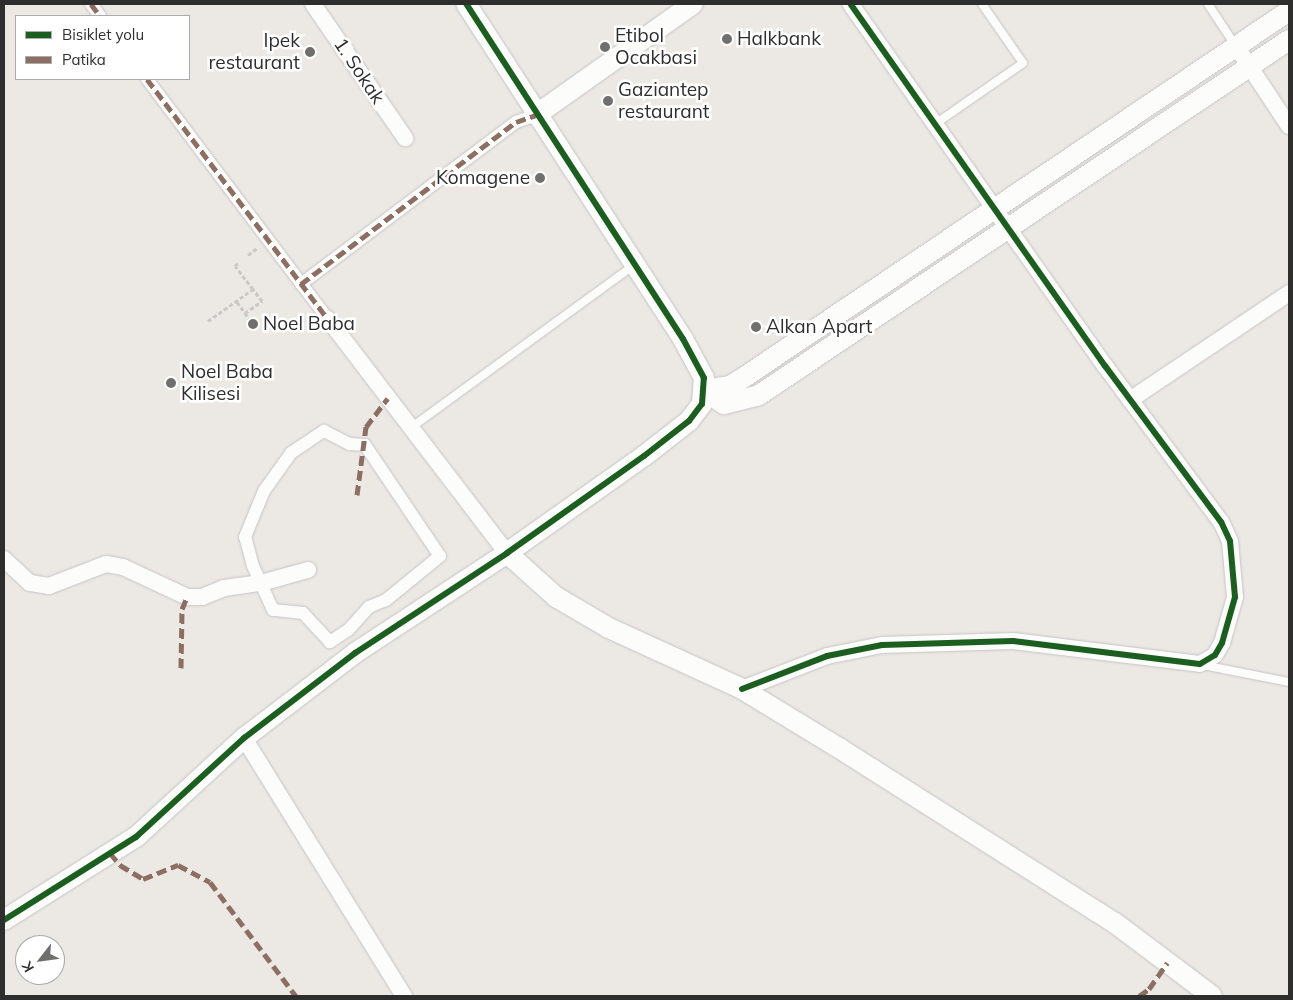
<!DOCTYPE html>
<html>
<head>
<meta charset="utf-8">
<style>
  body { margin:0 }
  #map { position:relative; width:1293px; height:1000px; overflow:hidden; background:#ece8e4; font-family:Mulish,sans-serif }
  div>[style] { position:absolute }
  .path>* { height:3px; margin-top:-1.5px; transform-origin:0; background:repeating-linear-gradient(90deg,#c9c9c8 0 4px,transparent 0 6.5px) }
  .roads { filter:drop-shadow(0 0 1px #c5c4c5) drop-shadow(0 0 1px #c5c4c5) }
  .service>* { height:8px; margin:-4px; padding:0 4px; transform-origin:4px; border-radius:4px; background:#fcfcfb }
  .pedestrian>* { height:12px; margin:-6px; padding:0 6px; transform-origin:6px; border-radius:6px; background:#fcfcfb }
  .minor>* { height:16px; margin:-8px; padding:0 8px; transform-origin:8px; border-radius:8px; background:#fcfcfb }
  .tertiary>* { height:20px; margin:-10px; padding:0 10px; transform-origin:10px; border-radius:10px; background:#fcfcfb }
  .quiet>* { height:5px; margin-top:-2.5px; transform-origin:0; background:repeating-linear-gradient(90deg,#8d6e63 0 10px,transparent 0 15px) }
  .cycleway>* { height:6px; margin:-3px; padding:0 3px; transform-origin:3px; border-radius:3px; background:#1b5e20 }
  .dots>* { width:14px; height:14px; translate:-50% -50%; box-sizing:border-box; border:2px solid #fff; border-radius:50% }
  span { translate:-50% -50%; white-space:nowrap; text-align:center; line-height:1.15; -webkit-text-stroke:5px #fff; paint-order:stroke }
  .poi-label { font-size:19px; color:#2e2e2e }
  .left { translate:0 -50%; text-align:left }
  .right { translate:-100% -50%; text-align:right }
  .street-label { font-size:19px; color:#2e2e2e }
  .frame { position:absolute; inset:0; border:5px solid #2e2e2e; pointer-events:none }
  .legend { position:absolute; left:15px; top:15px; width:175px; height:65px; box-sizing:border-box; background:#fff; border:1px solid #ababab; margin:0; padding:6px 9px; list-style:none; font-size:15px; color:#2e2e2e }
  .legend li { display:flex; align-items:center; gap:10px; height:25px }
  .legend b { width:25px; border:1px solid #ababab }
  .north { position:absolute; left:15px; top:935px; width:50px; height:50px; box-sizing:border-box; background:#fff; border:1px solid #ababab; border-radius:50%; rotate:240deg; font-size:14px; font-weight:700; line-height:20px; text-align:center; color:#2e2e2e }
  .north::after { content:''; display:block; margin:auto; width:18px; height:22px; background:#706f6e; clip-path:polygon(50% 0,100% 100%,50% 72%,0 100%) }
</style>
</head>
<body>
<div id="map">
  <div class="path">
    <i style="left:248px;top:255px;width:11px;rotate:-38deg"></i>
    <i style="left:237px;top:302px;width:14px;rotate:54deg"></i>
    <i style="left:208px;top:321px;width:55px;rotate:-35.4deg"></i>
    <i style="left:253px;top:289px;width:29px;rotate:-128deg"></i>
    <i style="left:235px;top:266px;width:4px;rotate:-45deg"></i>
    <i style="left:251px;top:321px;width:10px;rotate:-127deg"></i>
    <i style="left:245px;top:313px;width:21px;rotate:-35deg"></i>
    <i style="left:262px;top:301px;width:15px;rotate:-127deg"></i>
  </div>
  <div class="roads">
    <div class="service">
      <i style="left:1208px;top:4px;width:49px;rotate:56.6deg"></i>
      <i style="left:935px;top:124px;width:107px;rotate:-34.7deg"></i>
      <i style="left:1023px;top:63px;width:72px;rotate:-124.8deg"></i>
      <i style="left:412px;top:427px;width:275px;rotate:-36.1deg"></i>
      <i style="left:1203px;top:665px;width:88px;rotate:11.2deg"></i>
    </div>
    <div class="pedestrian">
      <i style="left:91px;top:4px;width:15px;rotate:53deg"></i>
      <i style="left:147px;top:79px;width:301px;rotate:53deg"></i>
      <i style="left:301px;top:284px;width:269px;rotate:-37deg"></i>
      <i style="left:516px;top:122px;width:21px;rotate:-19deg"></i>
      <i style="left:324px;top:431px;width:29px;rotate:27deg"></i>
      <i style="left:350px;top:444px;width:15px;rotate:4deg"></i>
      <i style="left:365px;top:445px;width:134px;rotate:56deg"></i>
      <i style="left:440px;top:556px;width:70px;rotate:140.8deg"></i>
      <i style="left:386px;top:600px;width:18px;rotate:158deg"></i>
      <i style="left:369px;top:607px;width:31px;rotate:132deg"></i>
      <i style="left:348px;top:630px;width:22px;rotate:146deg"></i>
      <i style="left:330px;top:642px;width:40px;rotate:-133deg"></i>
      <i style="left:303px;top:613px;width:30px;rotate:-174deg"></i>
      <i style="left:273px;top:610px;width:48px;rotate:-114.4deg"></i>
      <i style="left:253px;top:566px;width:30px;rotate:-105deg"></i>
      <i style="left:245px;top:537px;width:50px;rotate:-67.6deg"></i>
      <i style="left:264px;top:491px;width:47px;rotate:-54.6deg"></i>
      <i style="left:291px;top:453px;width:40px;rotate:-34deg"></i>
    </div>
    <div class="minor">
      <i style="left:313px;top:4px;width:163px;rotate:55.5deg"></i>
      <i style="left:1236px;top:46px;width:96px;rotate:56.5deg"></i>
      <i style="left:328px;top:319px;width:295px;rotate:52.6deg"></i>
      <i style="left:1130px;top:400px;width:192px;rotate:-33.9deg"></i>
      <i style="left:4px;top:559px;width:35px;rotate:43deg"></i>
      <i style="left:30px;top:583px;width:19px;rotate:9deg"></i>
      <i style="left:49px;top:586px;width:61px;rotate:-21.1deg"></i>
      <i style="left:106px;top:564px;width:17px;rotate:10deg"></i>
      <i style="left:123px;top:567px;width:71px;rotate:25.1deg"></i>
      <i style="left:187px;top:597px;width:15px"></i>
      <i style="left:202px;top:597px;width:24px;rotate:-22deg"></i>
      <i style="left:224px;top:588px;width:37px;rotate:-8deg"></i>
      <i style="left:261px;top:583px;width:49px;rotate:-15.5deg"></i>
      <i style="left:742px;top:689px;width:91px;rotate:-21.2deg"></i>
      <i style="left:827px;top:656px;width:56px;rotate:-11.3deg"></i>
      <i style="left:882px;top:645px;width:131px;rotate:-1.7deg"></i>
      <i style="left:1013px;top:641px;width:188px;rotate:7deg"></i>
      <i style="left:1200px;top:664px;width:17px;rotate:-31deg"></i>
      <i style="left:1215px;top:655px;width:14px;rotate:-60deg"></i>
      <i style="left:1222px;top:643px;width:48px;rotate:-74.2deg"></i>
      <i style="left:1235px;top:597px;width:56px;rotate:-95.1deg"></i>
      <i style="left:1230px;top:541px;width:21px;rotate:-115deg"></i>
      <i style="left:1221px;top:522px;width:194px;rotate:-126.6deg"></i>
      <i style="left:1105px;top:366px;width:442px;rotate:-125.1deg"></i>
      <i style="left:244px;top:738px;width:304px;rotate:58.2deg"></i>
    </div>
    <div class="tertiary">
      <i style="left:536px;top:115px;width:192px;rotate:-35.3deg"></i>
      <i style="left:703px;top:390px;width:27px;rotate:-8deg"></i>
      <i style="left:730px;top:386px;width:19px;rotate:-32deg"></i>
      <i style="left:746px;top:376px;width:654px;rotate:-33.91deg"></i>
      <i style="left:703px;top:390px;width:25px;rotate:34deg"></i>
      <i style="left:724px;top:404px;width:36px;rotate:-14deg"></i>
      <i style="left:759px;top:395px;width:638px;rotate:-33.81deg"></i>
      <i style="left:507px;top:553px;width:66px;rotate:41.9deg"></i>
      <i style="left:556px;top:597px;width:61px;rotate:30.3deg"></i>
      <i style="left:609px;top:628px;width:146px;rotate:24.6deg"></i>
      <i style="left:742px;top:689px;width:114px;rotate:31.3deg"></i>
      <i style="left:839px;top:748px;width:327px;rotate:32.4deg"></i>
      <i style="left:1115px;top:923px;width:121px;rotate:37deg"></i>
      <i style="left:4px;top:920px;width:156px;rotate:-32.2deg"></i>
      <i style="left:136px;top:837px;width:147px;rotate:-42.5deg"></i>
      <i style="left:244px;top:738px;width:140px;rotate:-37.4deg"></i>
      <i style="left:355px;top:653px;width:182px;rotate:-33.3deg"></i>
      <i style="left:507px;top:553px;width:168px;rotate:-35.3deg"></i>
      <i style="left:644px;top:456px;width:57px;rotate:-37.9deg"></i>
      <i style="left:689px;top:421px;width:21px;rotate:-53deg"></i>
      <i style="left:702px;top:404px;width:26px;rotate:-86deg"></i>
      <i style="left:704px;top:378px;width:44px;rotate:-118.3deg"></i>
      <i style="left:683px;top:339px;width:399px;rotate:-122.9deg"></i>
    </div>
  </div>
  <div class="quiet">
    <i style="left:91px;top:4px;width:15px;rotate:53deg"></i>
    <i style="left:147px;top:79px;width:301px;rotate:53deg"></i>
    <i style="left:301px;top:284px;width:269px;rotate:-37deg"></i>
    <i style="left:516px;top:122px;width:21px;rotate:-19deg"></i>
    <i style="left:357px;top:495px;width:69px;rotate:-82.5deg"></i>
    <i style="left:366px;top:427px;width:36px;rotate:-53deg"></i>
    <i style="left:181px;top:668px;width:59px;rotate:-89deg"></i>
    <i style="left:182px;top:609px;width:13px;rotate:-67deg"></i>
    <i style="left:110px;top:853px;width:16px;rotate:50deg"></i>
    <i style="left:120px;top:865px;width:27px;rotate:31deg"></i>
    <i style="left:143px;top:879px;width:38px;rotate:-22deg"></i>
    <i style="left:178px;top:865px;width:36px;rotate:28deg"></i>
    <i style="left:210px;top:882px;width:143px;rotate:53deg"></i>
    <i style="left:1139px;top:996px;width:12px;rotate:-35deg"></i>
    <i style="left:1149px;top:989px;width:32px;rotate:-55deg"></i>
  </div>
  <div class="cycleway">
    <i style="left:742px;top:689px;width:91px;rotate:-21.2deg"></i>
    <i style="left:827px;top:656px;width:56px;rotate:-11.3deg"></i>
    <i style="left:882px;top:645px;width:131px;rotate:-1.7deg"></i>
    <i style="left:1013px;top:641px;width:188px;rotate:7deg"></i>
    <i style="left:1200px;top:664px;width:17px;rotate:-31deg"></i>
    <i style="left:1215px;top:655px;width:14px;rotate:-60deg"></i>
    <i style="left:1222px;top:643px;width:48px;rotate:-74.2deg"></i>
    <i style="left:1235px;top:597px;width:56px;rotate:-95.1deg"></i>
    <i style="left:1230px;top:541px;width:21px;rotate:-115deg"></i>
    <i style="left:1221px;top:522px;width:194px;rotate:-126.6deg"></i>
    <i style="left:1105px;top:366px;width:442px;rotate:-125.1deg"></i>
    <i style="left:4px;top:920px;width:156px;rotate:-32.2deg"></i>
    <i style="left:136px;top:837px;width:147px;rotate:-42.5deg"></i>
    <i style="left:244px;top:738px;width:140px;rotate:-37.4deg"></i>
    <i style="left:355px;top:653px;width:182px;rotate:-33.3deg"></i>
    <i style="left:507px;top:553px;width:168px;rotate:-35.3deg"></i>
    <i style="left:644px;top:456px;width:57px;rotate:-37.9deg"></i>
    <i style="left:689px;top:421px;width:21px;rotate:-53deg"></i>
    <i style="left:702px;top:404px;width:26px;rotate:-86deg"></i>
    <i style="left:704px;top:378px;width:44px;rotate:-118.3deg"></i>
    <i style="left:683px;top:339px;width:399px;rotate:-122.9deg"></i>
  </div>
  <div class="dots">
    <i style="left:727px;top:39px;background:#706f6e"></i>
    <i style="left:605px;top:47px;background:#706f6e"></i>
    <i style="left:310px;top:52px;background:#706f6e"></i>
    <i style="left:608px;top:101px;background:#706f6e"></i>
    <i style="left:540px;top:178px;background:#706f6e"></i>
    <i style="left:253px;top:324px;background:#706f6e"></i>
    <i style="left:756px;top:327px;background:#706f6e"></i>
    <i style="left:171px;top:383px;background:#706f6e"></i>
  </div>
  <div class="poi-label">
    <span class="left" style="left:615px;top:47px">Etibol<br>Ocakbasi</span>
    <span class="left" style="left:737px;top:39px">Halkbank</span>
    <span class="right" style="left:300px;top:52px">Ipek<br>restaurant</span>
    <span class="left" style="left:618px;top:101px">Gaziantep<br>restaurant</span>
    <span class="right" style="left:530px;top:178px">Komagene</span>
    <span class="left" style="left:263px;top:324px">Noel Baba</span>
    <span class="left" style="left:766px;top:327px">Alkan Apart</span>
    <span class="left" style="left:181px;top:383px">Noel Baba<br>Kilisesi</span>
  </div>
  <div class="street-label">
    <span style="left:359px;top:71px;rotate:56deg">1. Sokak</span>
  </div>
  <div class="frame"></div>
  <ul class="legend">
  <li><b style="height:6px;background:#1b5e20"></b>Bisiklet yolu</li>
  <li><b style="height:6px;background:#8d6e63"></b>Patika</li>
  </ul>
  <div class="north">K</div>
</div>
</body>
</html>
